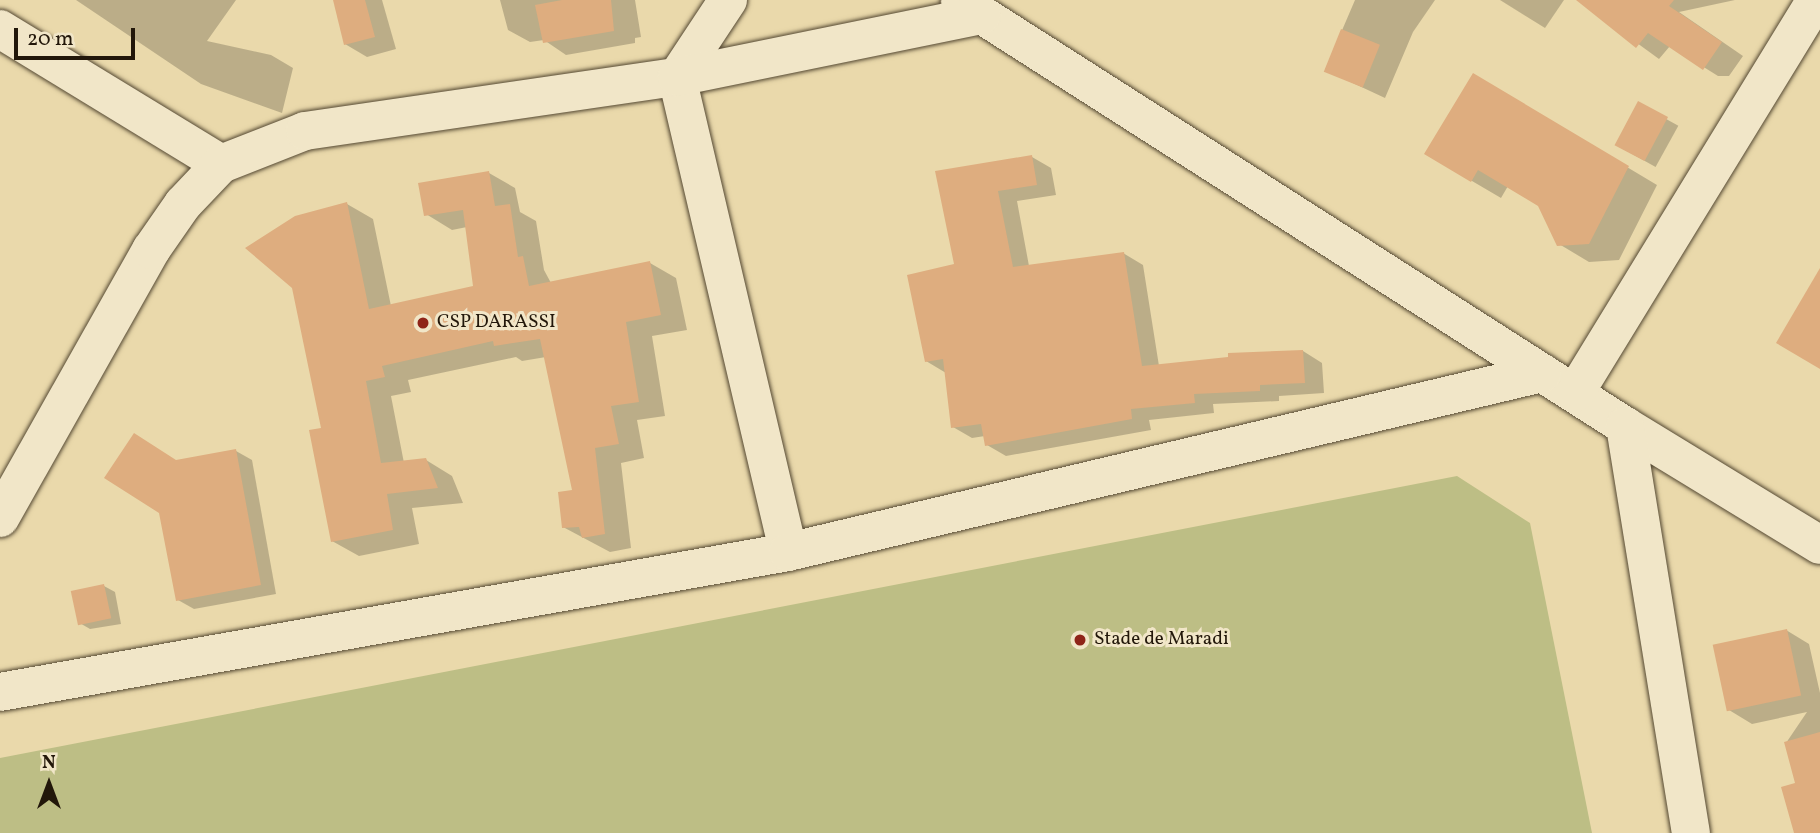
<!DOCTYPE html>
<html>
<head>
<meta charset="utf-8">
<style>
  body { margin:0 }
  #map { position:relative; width:1820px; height:833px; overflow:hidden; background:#ead9ab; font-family:Vollkorn,serif }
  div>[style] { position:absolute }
  .green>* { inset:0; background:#bdbe85 }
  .shadow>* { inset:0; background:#0003; transform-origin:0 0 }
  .building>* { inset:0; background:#dead7f; transform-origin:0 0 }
  .roads { filter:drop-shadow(0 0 2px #544832) drop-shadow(0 0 2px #544832) }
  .minor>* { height:38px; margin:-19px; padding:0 19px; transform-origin:19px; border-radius:19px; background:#f1e6c8 }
  .dots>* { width:19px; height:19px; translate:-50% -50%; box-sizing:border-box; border:4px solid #f1e6c8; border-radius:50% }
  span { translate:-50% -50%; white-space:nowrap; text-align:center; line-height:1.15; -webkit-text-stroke:6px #f1e6c8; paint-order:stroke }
  .poi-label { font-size:19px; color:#22170a }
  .left { translate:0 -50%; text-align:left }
  .north { position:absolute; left:14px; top:749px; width:70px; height:70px; -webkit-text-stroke:5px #f1e6c8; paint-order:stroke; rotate:0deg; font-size:19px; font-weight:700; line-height:28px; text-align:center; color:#22170a }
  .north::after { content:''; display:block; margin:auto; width:24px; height:32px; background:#22170a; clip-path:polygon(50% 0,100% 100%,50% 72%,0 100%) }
  .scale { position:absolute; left:14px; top:28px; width:121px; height:32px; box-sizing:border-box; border:4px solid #22170a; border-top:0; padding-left:9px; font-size:21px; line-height:24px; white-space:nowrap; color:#22170a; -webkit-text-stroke:5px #f1e6c8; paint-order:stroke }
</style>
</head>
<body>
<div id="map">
  <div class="green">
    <i style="clip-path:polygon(1457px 476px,1530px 523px,1592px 833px,0 833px,0 758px)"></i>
  </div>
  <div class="shadow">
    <i style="clip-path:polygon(76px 0,236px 0,207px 41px,271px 55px,293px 68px,282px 113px,201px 84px)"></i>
    <i style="clip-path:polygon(334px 0,382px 0,396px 49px,367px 57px,345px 44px)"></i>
    <i style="clip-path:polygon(500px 0,635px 0,641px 37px,635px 38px,635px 43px,566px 55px,544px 40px,530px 42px,508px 30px)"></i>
    <i style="clip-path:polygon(1355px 0,1435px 0,1413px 32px,1385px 98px,1325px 70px)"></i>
    <i style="clip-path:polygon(1500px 0,1564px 0,1545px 28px)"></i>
    <i style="clip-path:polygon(1578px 0,1735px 0,1679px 12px,1743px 56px,1729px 76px,1718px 76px,1670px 46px,1659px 59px)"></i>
    <i style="clip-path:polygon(1503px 93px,1657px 185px,1619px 260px,1589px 262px,1559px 244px,1540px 204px,1508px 186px,1501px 198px,1426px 154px)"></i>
    <i style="left:1639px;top:104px;width:45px;height:47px;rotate:29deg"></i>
    <i style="clip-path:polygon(1032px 157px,1051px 168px,1056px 195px,1017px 201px,1029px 266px,1123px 253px,1143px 265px,1159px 366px,1303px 351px,1322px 363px,1324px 393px,1279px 396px,1279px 401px,1213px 404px,1214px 413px,1149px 420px,1151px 430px,1006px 456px,987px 445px,985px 436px,972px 438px,953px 427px,946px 373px,926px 361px,956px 265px,937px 173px)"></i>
    <i style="clip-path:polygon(489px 173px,515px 188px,520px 212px,536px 221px,544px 270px,551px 283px,650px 263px,676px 278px,687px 330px,652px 336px,665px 416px,637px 420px,644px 458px,621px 463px,631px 548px,610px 552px,563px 527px,574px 492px,546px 357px,522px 361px,516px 357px,408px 380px,411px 392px,391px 396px,404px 463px,426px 460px,452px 476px,463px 503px,412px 508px,419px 544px,359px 556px,332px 541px,323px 429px,347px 204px,373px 219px,391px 306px,475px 288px,467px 227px,452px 230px,426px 214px)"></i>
    <i style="clip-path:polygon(236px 451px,252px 460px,276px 594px,194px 609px,178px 600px,177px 462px)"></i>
    <i style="clip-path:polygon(104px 586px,115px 592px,121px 624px,90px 629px,78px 622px)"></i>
    <i style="clip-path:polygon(1786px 630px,1809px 644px,1820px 693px,1820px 833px,1796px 833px,1797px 784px,1786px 743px,1807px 712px,1752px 724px,1729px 710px)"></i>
  </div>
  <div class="building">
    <i style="clip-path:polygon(333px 0,365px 0,375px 37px,344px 45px)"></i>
    <i style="clip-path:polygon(562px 0,611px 0,614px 31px,543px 43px,535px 5px)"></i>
    <i style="clip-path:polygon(1576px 0,1674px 0,1669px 6px,1722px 42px,1703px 70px,1648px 33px,1636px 48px)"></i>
    <i style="left:1341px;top:29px;width:42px;height:46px;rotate:22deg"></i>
    <i style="clip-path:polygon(1473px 73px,1629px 166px,1589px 244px,1557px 246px,1538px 206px,1478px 170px,1471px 182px,1424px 154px)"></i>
    <i style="left:1638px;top:101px;width:34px;height:50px;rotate:28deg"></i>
    <i style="clip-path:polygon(1032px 155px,1037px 185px,998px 191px,1013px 267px,1124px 252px,1142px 366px,1228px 357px,1228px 353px,1303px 350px,1305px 383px,1260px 385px,1260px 391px,1194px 394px,1195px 403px,1131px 409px,1132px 419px,985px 446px,981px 424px,951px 428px,943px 359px,925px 362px,907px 275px,954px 264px,935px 171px)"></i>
    <i style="clip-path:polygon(489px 171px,495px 206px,510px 204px,518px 257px,523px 256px,529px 286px,650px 261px,661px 315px,626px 322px,639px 402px,611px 406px,619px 444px,595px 448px,605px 534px,582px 538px,579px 527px,562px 528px,558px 492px,572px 490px,540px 339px,494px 346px,493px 341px,382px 366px,385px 377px,366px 381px,381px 463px,426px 458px,438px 488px,387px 494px,393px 530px,331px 542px,309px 430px,321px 428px,292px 288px,245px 248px,295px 216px,347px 202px,369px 309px,473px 286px,463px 210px,424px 216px,418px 183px)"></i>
    <i style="clip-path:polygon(1820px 268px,1820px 369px,1776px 343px)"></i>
    <i style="clip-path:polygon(134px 433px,176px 460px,236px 449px,261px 585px,176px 601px,159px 513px,104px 478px)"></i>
    <i style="left:104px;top:584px;width:35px;height:34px;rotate:78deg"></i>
    <i style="left:1787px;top:629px;width:68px;height:76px;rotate:78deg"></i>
    <i style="clip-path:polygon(1820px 732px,1820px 833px,1794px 833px,1781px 787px,1795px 783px,1784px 742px)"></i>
  </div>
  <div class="roads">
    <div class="minor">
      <i style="left:728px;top:0;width:92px;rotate:123.5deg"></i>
      <i style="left:677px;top:77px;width:488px;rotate:76.8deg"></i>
      <i style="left:960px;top:1px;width:789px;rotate:32.58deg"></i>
      <i style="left:1625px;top:426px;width:228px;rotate:31.4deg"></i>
      <i style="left:0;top:29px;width:259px;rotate:31.4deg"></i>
      <i style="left:1575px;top:393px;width:461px;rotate:-58.5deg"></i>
      <i style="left:1625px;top:426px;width:412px;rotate:80.8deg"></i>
      <i style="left:0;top:518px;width:308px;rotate:-60.6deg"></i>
      <i style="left:151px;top:250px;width:56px;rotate:-55.2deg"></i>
      <i style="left:183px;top:204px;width:55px;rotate:-46.5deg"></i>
      <i style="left:221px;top:164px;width:90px;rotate:-21.4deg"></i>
      <i style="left:305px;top:131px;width:376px;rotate:-8.3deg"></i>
      <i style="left:677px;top:77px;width:311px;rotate:-11.5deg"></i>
      <i style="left:0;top:692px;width:800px;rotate:-10.07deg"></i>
      <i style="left:788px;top:552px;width:775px;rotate:-13.35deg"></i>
    </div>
  </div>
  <div class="dots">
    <i style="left:423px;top:323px;background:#8f2418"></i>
    <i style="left:1080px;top:640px;background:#8f2418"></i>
  </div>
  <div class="poi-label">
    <span class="left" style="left:437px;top:323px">CSP DARASSI</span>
    <span class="left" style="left:1094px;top:640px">Stade de Maradi</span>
  </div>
  <div class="north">N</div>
  <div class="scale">20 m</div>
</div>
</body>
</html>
